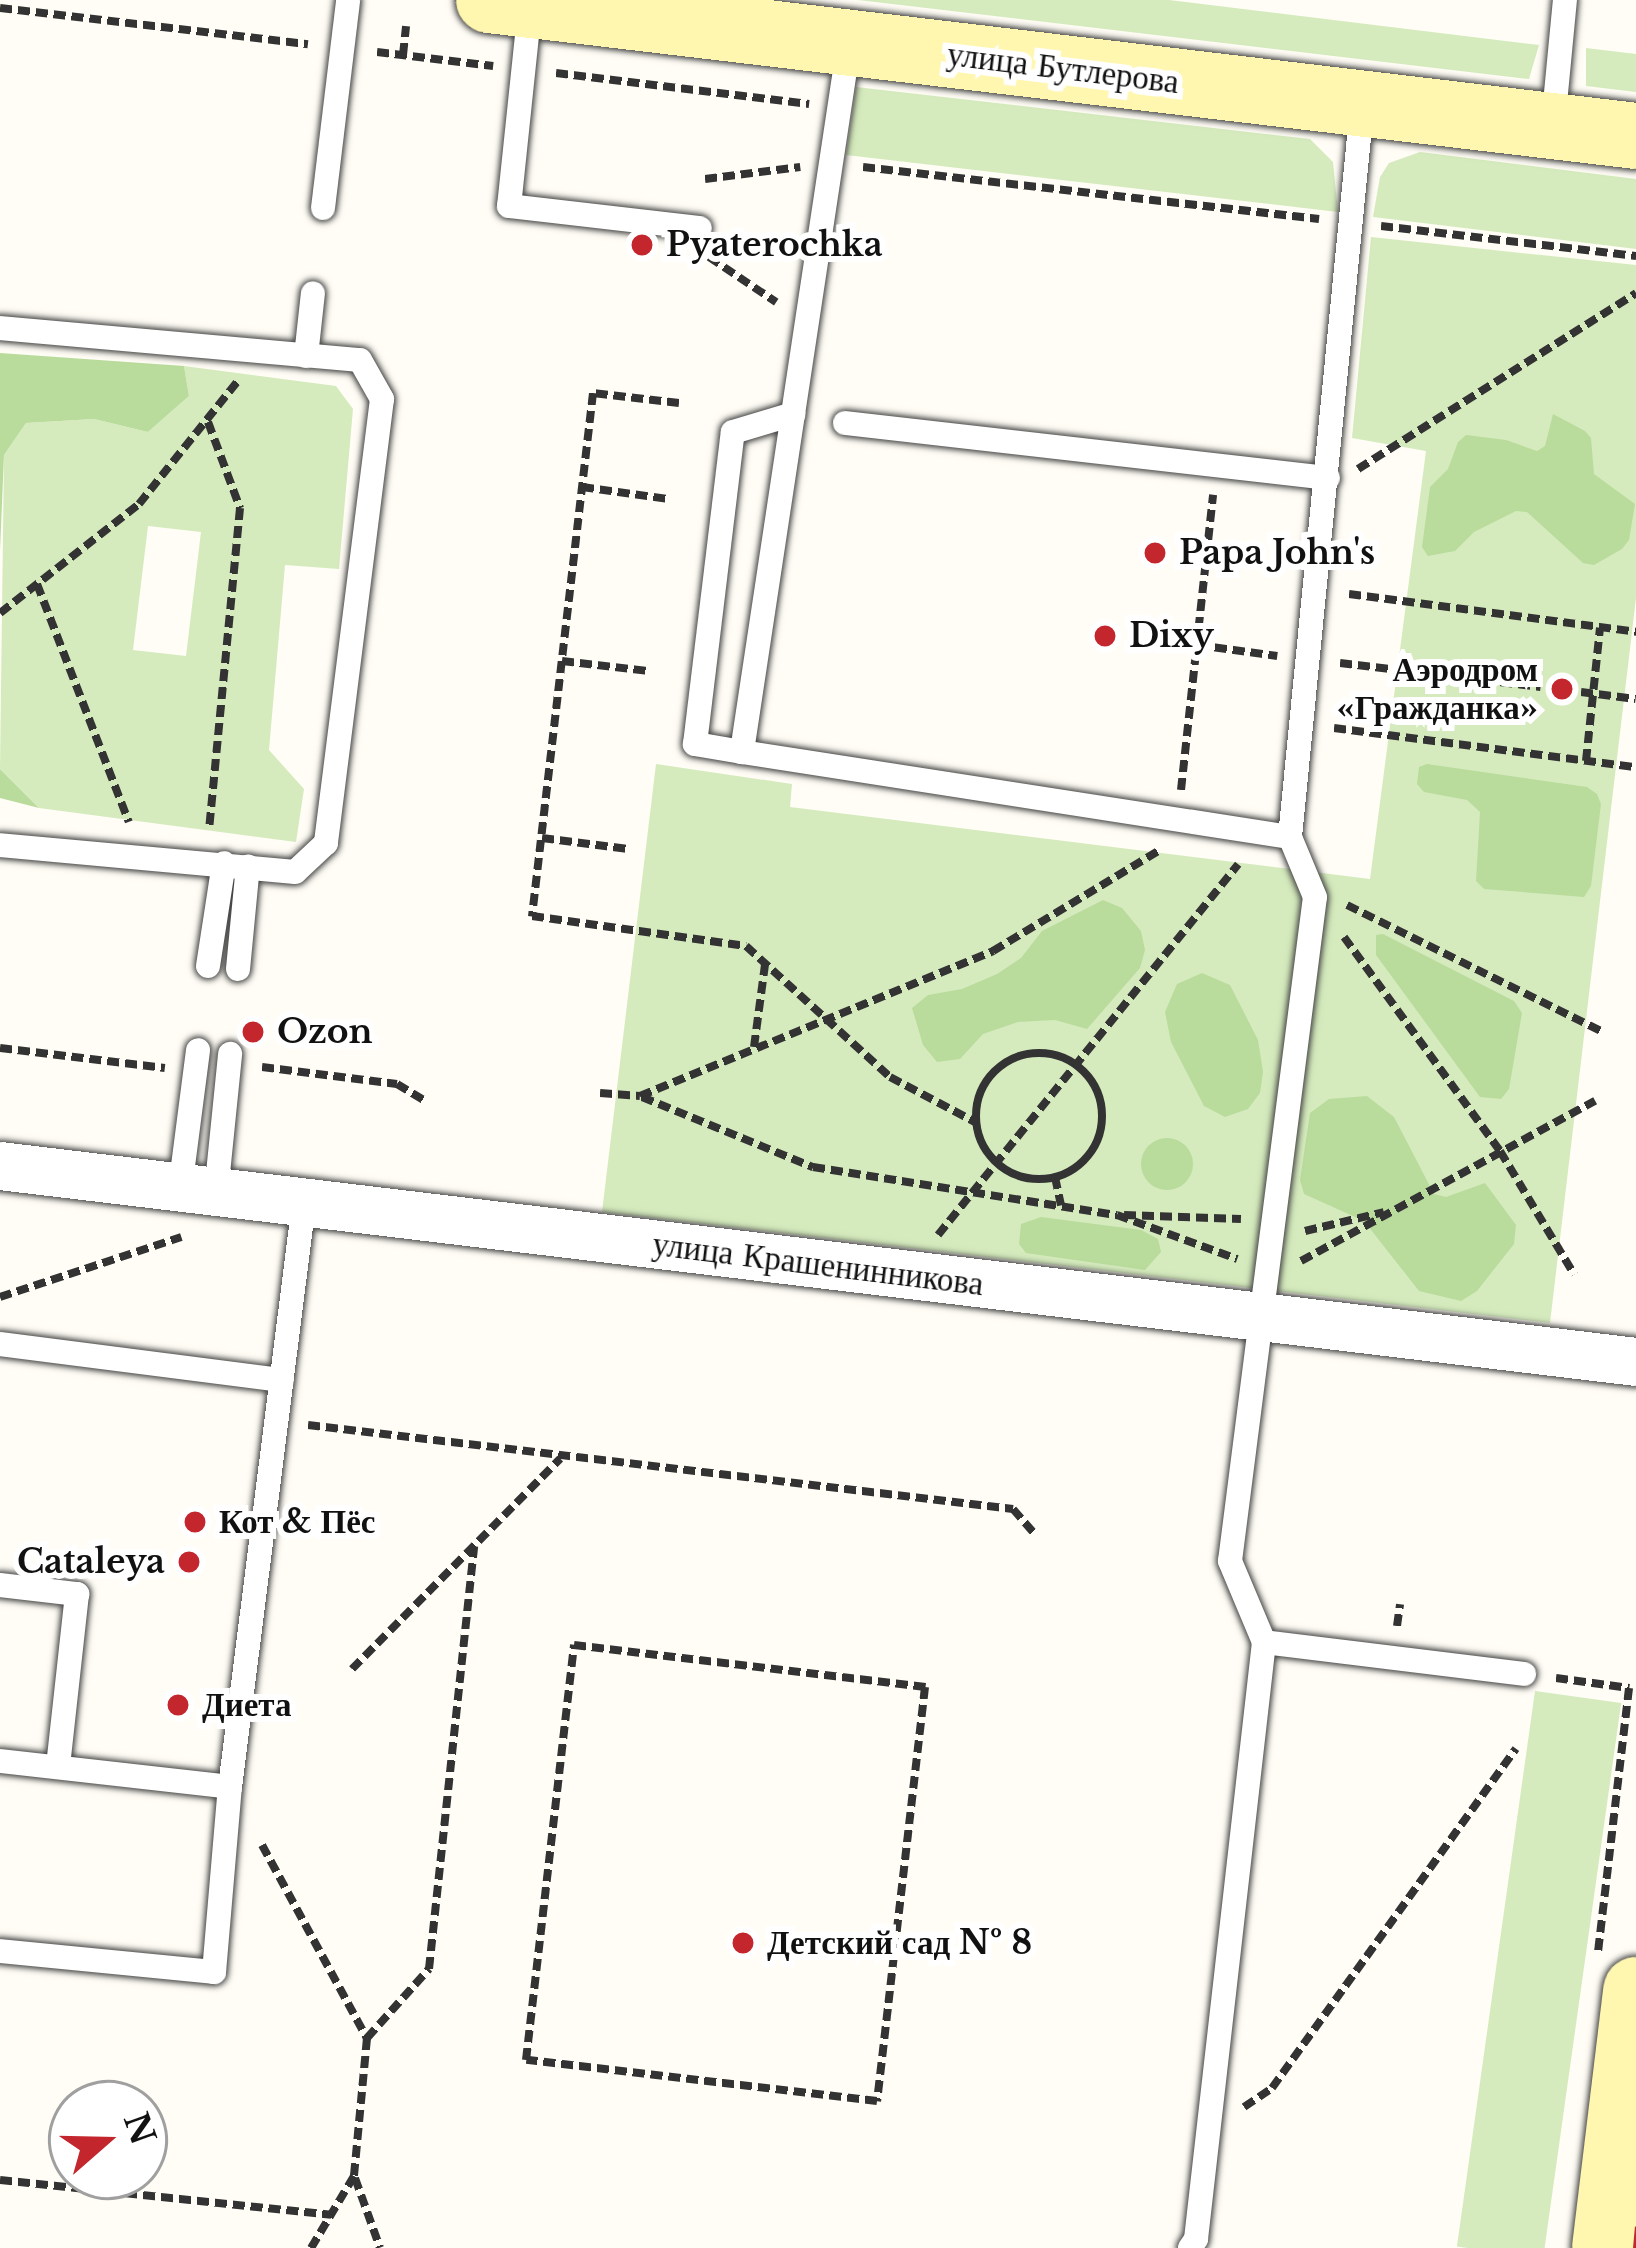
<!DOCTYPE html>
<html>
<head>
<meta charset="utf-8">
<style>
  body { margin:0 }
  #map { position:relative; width:1636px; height:2248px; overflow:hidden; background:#fffdf5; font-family:"Libre Baskerville",serif }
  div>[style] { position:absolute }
  .green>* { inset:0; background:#d5ebbd; transform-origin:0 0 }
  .forest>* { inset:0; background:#b9dc9c }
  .round { border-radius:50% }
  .path>* { height:8px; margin-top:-4px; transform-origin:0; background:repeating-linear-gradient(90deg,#333 0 12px,transparent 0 18px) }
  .path>.ring { margin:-4px; padding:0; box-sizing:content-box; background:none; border:8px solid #333; border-radius:50% }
  .roads { filter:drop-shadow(0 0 3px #444) drop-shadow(0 0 3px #444) }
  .lane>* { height:24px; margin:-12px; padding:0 12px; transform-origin:12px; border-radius:12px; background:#fff }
  .street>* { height:48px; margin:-24px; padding:0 24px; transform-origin:24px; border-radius:24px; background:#fff }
  .secondary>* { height:66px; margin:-33px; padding:0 33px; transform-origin:33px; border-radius:33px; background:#fff6b0 }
  .tram>* { height:3px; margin:-1.5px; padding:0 1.5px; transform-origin:1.5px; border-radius:1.5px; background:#c4262e }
  .dots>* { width:33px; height:33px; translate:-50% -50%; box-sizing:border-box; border:6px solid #fff; border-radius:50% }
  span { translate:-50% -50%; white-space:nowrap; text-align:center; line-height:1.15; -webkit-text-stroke:12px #fff; paint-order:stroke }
  .street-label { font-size:33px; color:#111 }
  .poi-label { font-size:33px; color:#111; font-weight:700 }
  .left { translate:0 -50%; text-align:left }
  .right { translate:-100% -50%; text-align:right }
  .north { position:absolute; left:48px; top:2080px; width:120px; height:120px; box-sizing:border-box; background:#fff; border:3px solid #a0a0a0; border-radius:50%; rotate:70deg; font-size:33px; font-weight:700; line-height:48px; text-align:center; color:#111 }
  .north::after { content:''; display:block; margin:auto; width:42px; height:54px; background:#c4262e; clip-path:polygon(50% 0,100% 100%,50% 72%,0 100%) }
</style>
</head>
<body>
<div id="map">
  <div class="green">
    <i style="clip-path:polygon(858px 0,1169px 0,1539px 45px,1529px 79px)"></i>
    <i style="clip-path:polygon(1586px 48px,1636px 54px,1636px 92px,1586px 86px)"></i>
    <i style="clip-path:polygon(856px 87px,1310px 139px,1333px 162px,1338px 212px,846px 155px)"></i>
    <i style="clip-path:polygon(1420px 152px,1636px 179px,1636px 249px,1373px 217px,1380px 177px,1389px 163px)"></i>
    <i style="clip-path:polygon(1371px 237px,1636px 265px,1636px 598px,1550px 1323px,602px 1212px,656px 764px,792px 784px,790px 807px,1370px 879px,1426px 451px,1352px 438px)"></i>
    <i style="clip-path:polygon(evenodd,184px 366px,336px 386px,353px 409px,339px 569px,285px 565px,269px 750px,304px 789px,296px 842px,39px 808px,0 769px,4px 455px,26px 423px,94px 419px,148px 432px,189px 396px,184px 366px,148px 526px,201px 532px,186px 656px,133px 650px,148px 526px)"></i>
    <i style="left:1535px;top:1691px;width:87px;height:561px;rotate:8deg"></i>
  </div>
  <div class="forest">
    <i style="clip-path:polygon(0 353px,184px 366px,189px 396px,148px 432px,94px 419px,26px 423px,4px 455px,0 551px)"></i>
    <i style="clip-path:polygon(1553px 414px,1585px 431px,1591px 438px,1594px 474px,1635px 504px,1629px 540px,1622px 549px,1594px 565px,1583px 563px,1527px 512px,1516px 511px,1474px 532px,1455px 551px,1428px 556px,1422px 547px,1430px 487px,1448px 469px,1458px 442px,1466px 435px,1506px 440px,1537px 451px,1545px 446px)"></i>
    <i style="clip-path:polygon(1427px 764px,1587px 787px,1597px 794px,1601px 804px,1591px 886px,1584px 897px,1484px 889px,1476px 881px,1480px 812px,1467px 800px,1424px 792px,1417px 784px,1419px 767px)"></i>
    <i style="clip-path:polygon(0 769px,39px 808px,0 798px)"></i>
    <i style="clip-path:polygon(1103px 900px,1122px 908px,1141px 931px,1145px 950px,1140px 968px,1087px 1029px,1055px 1020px,1018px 1022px,983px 1034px,960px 1059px,937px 1062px,923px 1045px,912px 1008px,928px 995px,962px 989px,997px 974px,1021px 958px,1042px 931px)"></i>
    <i style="clip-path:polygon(1383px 934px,1514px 1001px,1522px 1013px,1509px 1089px,1501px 1099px,1480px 1097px,1376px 955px,1376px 935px)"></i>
    <i style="clip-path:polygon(1202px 973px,1230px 985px,1258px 1040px,1263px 1072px,1260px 1093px,1248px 1109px,1225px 1117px,1204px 1106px,1171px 1042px,1165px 1012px,1177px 984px)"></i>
    <i style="clip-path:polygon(1367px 1096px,1394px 1117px,1434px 1194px,1446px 1197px,1485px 1183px,1516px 1225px,1514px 1244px,1477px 1291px,1461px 1301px,1419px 1291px,1364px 1221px,1304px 1194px,1300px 1180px,1310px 1113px,1329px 1099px)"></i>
    <i class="round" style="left:1141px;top:1138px;width:52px;height:52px"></i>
    <i style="clip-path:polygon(1041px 1217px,1141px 1230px,1158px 1239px,1161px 1252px,1145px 1270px,1026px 1253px,1019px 1244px,1021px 1224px)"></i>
  </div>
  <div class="path">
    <i style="left:0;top:8px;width:310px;rotate:6.7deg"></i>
    <i style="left:377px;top:52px;width:117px;rotate:6.9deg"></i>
    <i style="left:403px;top:55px;width:29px;rotate:-84deg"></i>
    <i style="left:556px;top:73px;width:255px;rotate:7deg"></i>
    <i style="left:863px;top:167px;width:459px;rotate:6.5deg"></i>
    <i style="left:705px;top:179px;width:96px;rotate:-7.2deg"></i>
    <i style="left:1381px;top:226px;width:257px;rotate:6.7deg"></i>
    <i style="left:709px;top:257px;width:81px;rotate:33.9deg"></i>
    <i style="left:679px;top:403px;width:87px;rotate:-173.4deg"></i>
    <i style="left:593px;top:393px;width:527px;rotate:96.65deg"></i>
    <i style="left:532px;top:916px;width:216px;rotate:8deg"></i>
    <i style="left:746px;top:946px;width:195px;rotate:42.3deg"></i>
    <i style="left:890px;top:1077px;width:98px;rotate:27.9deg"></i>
    <i style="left:208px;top:422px;width:92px;rotate:69.6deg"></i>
    <i style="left:240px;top:508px;width:323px;rotate:95.5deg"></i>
    <i style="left:1358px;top:469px;width:329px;rotate:-32.3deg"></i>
    <i style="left:582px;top:487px;width:88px;rotate:7.9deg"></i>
    <i style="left:37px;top:584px;width:255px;rotate:68.9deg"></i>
    <i style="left:1349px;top:594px;width:290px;rotate:7.5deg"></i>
    <i style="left:0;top:613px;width:177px;rotate:-38.1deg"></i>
    <i style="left:139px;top:504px;width:158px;rotate:-51.2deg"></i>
    <i style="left:1197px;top:645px;width:81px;rotate:7.8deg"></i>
    <i style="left:562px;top:661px;width:88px;rotate:6.6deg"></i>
    <i style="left:1340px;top:663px;width:202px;rotate:6.8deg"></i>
    <i style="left:1581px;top:692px;width:55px;rotate:7.3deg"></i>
    <i style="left:1334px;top:728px;width:305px;rotate:7.4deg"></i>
    <i style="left:1586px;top:761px;width:134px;rotate:-84deg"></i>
    <i style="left:1181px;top:790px;width:297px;rotate:-83.8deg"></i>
    <i style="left:542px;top:838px;width:87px;rotate:7.3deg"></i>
    <i style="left:1347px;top:905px;width:286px;rotate:26.4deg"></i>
    <i style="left:1344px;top:937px;width:265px;rotate:53.9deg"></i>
    <i style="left:1500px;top:1151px;width:144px;rotate:59deg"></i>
    <i style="left:754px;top:1047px;width:83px;rotate:-82.4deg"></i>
    <i style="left:0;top:1048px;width:166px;rotate:6.9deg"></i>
    <i class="ring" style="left:976px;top:1053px;width:118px;height:118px"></i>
    <i style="left:262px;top:1067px;width:136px;rotate:7.2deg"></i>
    <i style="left:397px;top:1084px;width:31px;rotate:31deg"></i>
    <i style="left:600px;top:1093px;width:40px;rotate:4.3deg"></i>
    <i style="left:640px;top:1096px;width:382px;rotate:-22.3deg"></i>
    <i style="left:993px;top:951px;width:195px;rotate:-31.2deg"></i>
    <i style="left:642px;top:1097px;width:185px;rotate:22.3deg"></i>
    <i style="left:813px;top:1167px;width:308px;rotate:9deg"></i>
    <i style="left:1117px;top:1215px;width:128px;rotate:20.1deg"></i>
    <i style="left:1055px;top:1177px;width:29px;rotate:78deg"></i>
    <i style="left:1124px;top:1215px;width:117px;rotate:2deg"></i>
    <i style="left:1305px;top:1231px;width:81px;rotate:-13.5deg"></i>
    <i style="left:938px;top:1235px;width:477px;rotate:-51deg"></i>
    <i style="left:1301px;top:1261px;width:335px;rotate:-28.6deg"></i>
    <i style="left:0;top:1297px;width:191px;rotate:-18.3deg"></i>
    <i style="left:308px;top:1425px;width:710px;rotate:6.79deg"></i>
    <i style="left:1013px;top:1509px;width:35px;rotate:49deg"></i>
    <i style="left:1397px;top:1626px;width:22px;rotate:-82deg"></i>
    <i style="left:574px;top:1645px;width:354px;rotate:6.8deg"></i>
    <i style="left:925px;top:1687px;width:417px;rotate:96.6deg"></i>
    <i style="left:877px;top:2101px;width:353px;rotate:-173.3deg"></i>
    <i style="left:526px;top:2060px;width:418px;rotate:-83.4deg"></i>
    <i style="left:352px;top:1669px;width:296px;rotate:-45.3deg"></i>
    <i style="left:1556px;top:1678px;width:74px;rotate:7.8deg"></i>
    <i style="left:1629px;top:1688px;width:265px;rotate:96.7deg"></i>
    <i style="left:262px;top:1845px;width:220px;rotate:61.5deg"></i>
    <i style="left:367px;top:2038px;width:139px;rotate:95.4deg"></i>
    <i style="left:354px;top:2176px;width:84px;rotate:120.8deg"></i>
    <i style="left:367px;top:2038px;width:93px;rotate:-48.1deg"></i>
    <i style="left:429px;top:1969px;width:425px;rotate:-83.9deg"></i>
    <i style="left:1244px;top:2107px;width:34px;rotate:-34deg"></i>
    <i style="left:1272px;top:2088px;width:418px;rotate:-54.3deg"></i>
    <i style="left:355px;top:2178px;width:74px;rotate:70.3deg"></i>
    <i style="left:0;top:2180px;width:333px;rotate:6deg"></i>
  </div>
  <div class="roads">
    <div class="lane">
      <i style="left:530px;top:7px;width:200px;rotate:96deg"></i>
      <i style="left:509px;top:206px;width:192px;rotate:6.6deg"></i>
      <i style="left:1553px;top:124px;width:125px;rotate:-84.5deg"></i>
      <i style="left:323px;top:208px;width:209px;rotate:-83.1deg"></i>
      <i style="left:0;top:328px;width:361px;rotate:5.1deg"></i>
      <i style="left:360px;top:360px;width:45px;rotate:60.6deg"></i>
      <i style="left:382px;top:399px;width:448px;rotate:97.2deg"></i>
      <i style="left:326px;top:843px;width:42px;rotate:136.9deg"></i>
      <i style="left:295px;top:872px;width:296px;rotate:-174.8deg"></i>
      <i style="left:306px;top:356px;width:63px;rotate:-83.7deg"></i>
      <i style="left:793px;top:414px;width:342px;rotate:98.6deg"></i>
      <i style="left:742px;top:752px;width:555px;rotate:8.82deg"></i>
      <i style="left:1290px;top:837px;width:734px;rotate:-84.37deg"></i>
      <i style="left:845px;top:423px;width:486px;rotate:6.5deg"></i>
      <i style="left:742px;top:752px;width:48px;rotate:-170.3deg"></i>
      <i style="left:695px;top:744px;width:314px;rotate:-83.1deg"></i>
      <i style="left:733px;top:432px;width:63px;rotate:-16.7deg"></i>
      <i style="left:793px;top:414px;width:374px;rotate:-81.4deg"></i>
      <i style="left:208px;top:966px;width:104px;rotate:-81.2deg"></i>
      <i style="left:238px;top:969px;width:103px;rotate:-84.5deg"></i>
      <i style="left:180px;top:1189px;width:140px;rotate:-82.6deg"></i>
      <i style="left:216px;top:1193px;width:140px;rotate:-84.2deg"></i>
      <i style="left:0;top:1344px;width:284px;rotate:7.3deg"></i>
      <i style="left:0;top:1585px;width:78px;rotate:6.7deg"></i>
      <i style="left:77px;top:1594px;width:174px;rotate:96.3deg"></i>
      <i style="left:1264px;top:1642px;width:262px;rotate:7deg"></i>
      <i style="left:0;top:1761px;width:231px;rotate:6.4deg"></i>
      <i style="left:0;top:1951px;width:215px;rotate:5.6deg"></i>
      <i style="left:214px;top:1972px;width:186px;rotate:-85.1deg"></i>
      <i style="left:230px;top:1787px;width:589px;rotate:-82.78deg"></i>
      <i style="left:1190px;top:2248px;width:11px;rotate:-56deg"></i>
      <i style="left:1196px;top:2239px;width:601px;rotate:-83.5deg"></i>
      <i style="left:1264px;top:1642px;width:88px;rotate:-112.8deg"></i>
      <i style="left:1230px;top:1561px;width:669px;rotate:-82.71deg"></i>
      <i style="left:1315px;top:897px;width:65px;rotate:-112.6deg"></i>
    </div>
    <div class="street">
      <i style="left:0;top:1166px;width:1648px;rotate:6.83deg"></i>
    </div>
    <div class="secondary">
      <i style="left:489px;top:0;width:1155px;rotate:6.76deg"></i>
      <i style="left:1605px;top:2248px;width:260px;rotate:-83.1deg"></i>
    </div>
  </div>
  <div class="tram">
    <i style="left:1634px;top:2248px;width:21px;rotate:-85deg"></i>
  </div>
  <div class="dots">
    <i style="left:642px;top:245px;background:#c4262e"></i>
    <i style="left:1155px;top:553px;background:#c4262e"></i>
    <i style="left:1105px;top:636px;background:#c4262e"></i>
    <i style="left:1562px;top:689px;background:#c4262e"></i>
    <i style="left:253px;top:1032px;background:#c4262e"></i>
    <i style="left:195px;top:1522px;background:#c4262e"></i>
    <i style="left:189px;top:1562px;background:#c4262e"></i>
    <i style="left:178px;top:1705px;background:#c4262e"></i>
    <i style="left:743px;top:1943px;background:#c4262e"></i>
  </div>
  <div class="street-label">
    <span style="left:1063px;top:68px;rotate:7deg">улица Бутлерова</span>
    <span style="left:818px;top:1264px;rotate:7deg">улица Крашенинникова</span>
  </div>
  <div class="poi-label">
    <span class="left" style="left:666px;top:245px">Pyaterochka</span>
    <span class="left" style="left:1179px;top:553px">Papa John's</span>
    <span class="left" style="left:1129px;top:636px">Dixy</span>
    <span class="right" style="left:1538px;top:689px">Аэродром<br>«Гражданка»</span>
    <span class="left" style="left:277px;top:1032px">Ozon</span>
    <span class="left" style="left:219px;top:1522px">Кот &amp; Пёс</span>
    <span class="right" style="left:165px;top:1562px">Cataleya</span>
    <span class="left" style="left:202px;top:1705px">Диета</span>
    <span class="left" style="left:767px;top:1943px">Детский сад № 8</span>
  </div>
  <div class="north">N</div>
</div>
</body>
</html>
